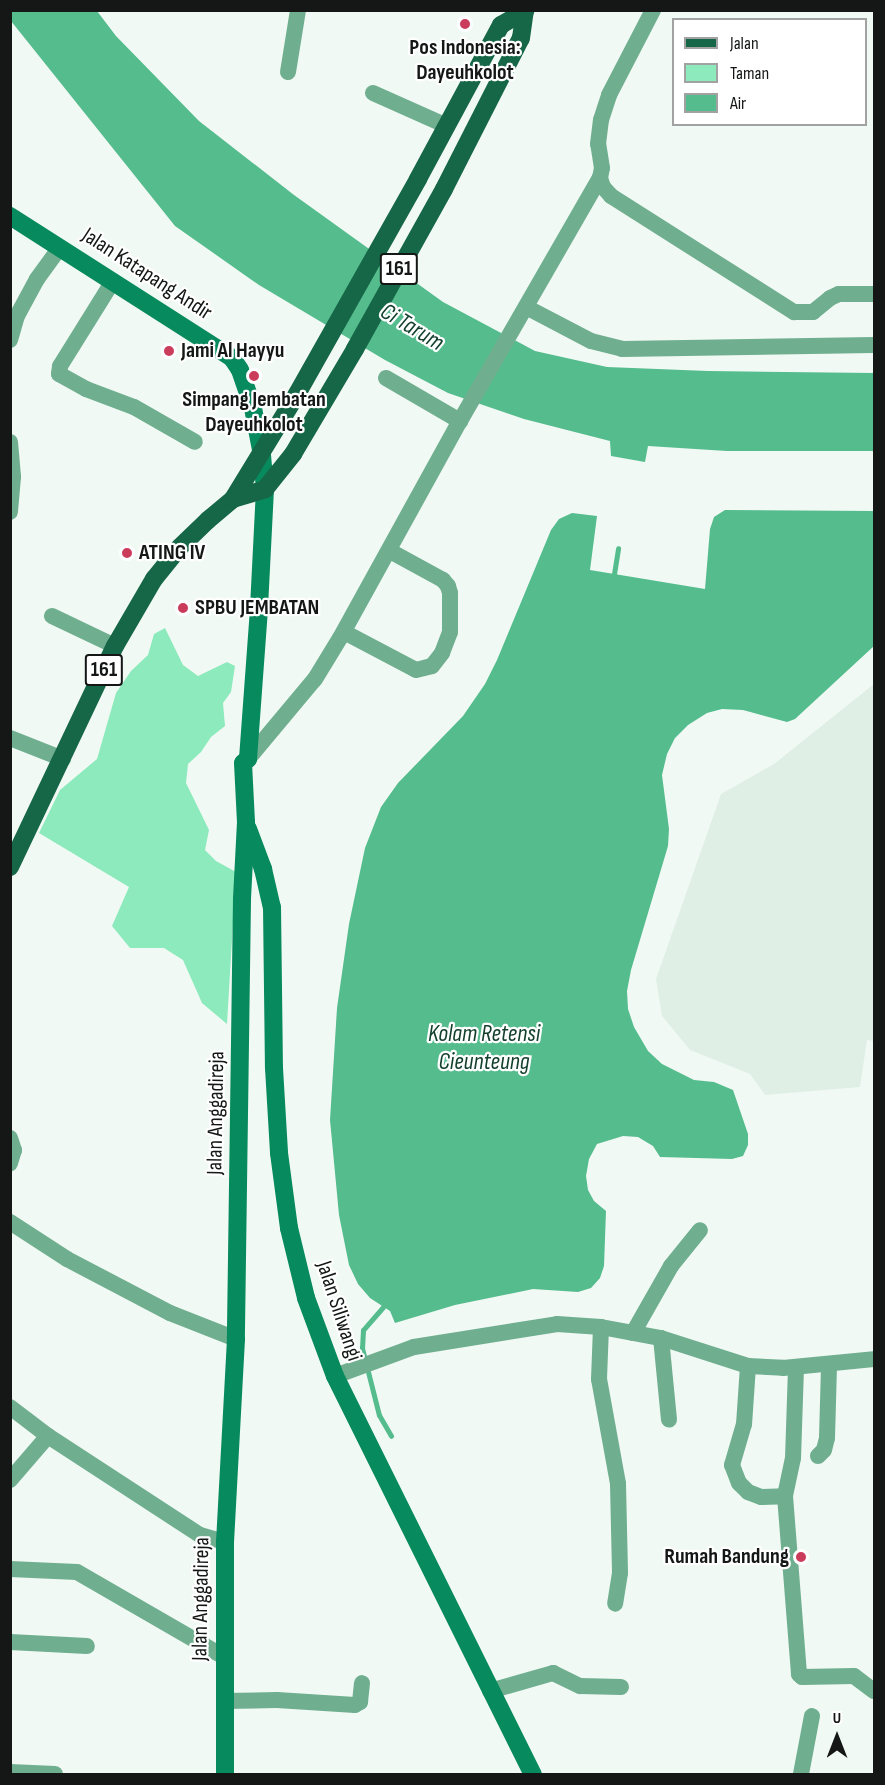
<!DOCTYPE html>
<html>
<head>
<meta charset="utf-8">
<style>
  body { margin:0 }
  #map { position:relative; width:885px; height:1785px; overflow:hidden; background:#f1f9f4; font-family:"Sofia Sans Condensed",sans-serif }
  div>[style] { position:absolute }
  .built>* { inset:0; background:#dfefe6 }
  .green>* { inset:0; background:#8ceabc }
  .water>* { inset:0; background:#54bc8d }
  .stream>* { height:5px; margin:-2.5px; padding:0 2.5px; transform-origin:2.5px; border-radius:2.5px; background:#54bc8d }
  .street>* { height:16px; margin:-8px; padding:0 8px; transform-origin:8px; border-radius:8px; background:#6faf8f }
  .secondary>* { height:18px; margin:-9px; padding:0 9px; transform-origin:9px; border-radius:9px; background:#078a5d }
  .primary>* { height:18px; margin:-9px; padding:0 9px; transform-origin:9px; border-radius:9px; background:#166747 }
  .dots>* { width:16px; height:16px; translate:-50% -50%; box-sizing:border-box; border:3px solid #fff; border-radius:50% }
  span { translate:-50% -50%; white-space:nowrap; text-align:center; line-height:1.15; -webkit-text-stroke:4.5px #fff; paint-order:stroke }
  .shield-label span { padding:2px 4px; background:#fff; border:2px solid; border-radius:4px; -webkit-text-stroke-width:0 }
  .shield-label { font-size:21px; color:#141715; font-weight:700 }
  .poi-label { font-size:22px; color:#141715; font-weight:700 }
  .left { translate:0 -50%; text-align:left }
  .right { translate:-100% -50%; text-align:right }
  .street-label { font-size:22px; color:#141715 }
  .water-label { font-size:24px; color:#14412d; font-style:italic }
  .frame { position:absolute; inset:0; border:12px solid #141715; pointer-events:none }
  .legend { position:absolute; left:672px; top:18px; width:195px; height:108px; box-sizing:border-box; background:#fff; border:2px solid #a1a2a1; margin:0; padding:8px 10px; list-style:none; font-size:18px; color:#141715 }
  .legend li { display:flex; align-items:center; gap:12px; height:30px }
  .legend b { width:30px; border:2px solid #a1a2a1 }
  .north { position:absolute; left:807px; top:1707px; width:60px; height:60px; -webkit-text-stroke:4px #fff; paint-order:stroke; rotate:0deg; font-size:16px; font-weight:700; line-height:24px; text-align:center; color:#141715 }
  .north::after { content:''; display:block; margin:auto; width:21px; height:27px; background:#141715; clip-path:polygon(50% 0,100% 100%,50% 72%,0 100%) }
</style>
</head>
<body>
<div id="map">
  <div class="built">
    <i style="clip-path:polygon(874px 684px,874px 1041px,867px 1040px,860px 1087px,765px 1095px,750px 1074px,690px 1050px,662px 1016px,656px 979px,721px 794px,774px 764px)"></i>
  </div>
  <div class="green">
    <i style="clip-path:polygon(165px 628px,183px 665px,198px 676px,227px 662px,235px 666px,231px 692px,223px 703px,225px 726px,211px 737px,201px 752px,188px 764px,186px 783px,209px 830px,205px 850px,216px 861px,236px 872px,227px 1024px,202px 1003px,183px 960px,164px 948px,130px 948px,112px 926px,129px 887px,39px 833px,60px 790px,97px 759px,116px 693px,131px 671px,148px 655px,154px 634px)"></i>
  </div>
  <div class="water">
    <i style="clip-path:polygon(11px 11px,97px 11px,116px 36px,199px 121px,294px 195px,443px 302px,535px 351px,607px 367px,708px 371px,874px 373px,874px 451px,727px 451px,648px 446px,645px 462px,611px 456px,610px 441px,524px 419px,448px 393px,385px 360px,259px 285px,175px 226px,11px 21px)"></i>
    <i style="clip-path:polygon(725px 510px,874px 511px,874px 646px,795px 719px,787px 722px,743px 710px,722px 709px,707px 713px,688px 725px,675px 738px,667px 754px,662px 775px,669px 829px,668px 846px,631px 970px,627px 991px,628px 1009px,634px 1027px,648px 1051px,662px 1064px,694px 1080px,714px 1082px,733px 1090px,748px 1134px,748px 1145px,743px 1156px,732px 1159px,660px 1157px,653px 1146px,638px 1137px,623px 1136px,597px 1144px,589px 1159px,586px 1176px,588px 1190px,594px 1201px,606px 1211px,604px 1266px,600px 1278px,591px 1288px,578px 1292px,533px 1289px,455px 1305px,395px 1323px,390px 1311px,370px 1298px,358px 1284px,349px 1265px,339px 1215px,330px 1120px,337px 1008px,349px 924px,365px 848px,381px 807px,398px 783px,463px 716px,485px 684px,497px 660px,551px 530px,559px 519px,572px 513px,597px 516px,590px 570px,705px 589px,710px 529px,714px 517px)"></i>
  </div>
  <div class="stream">
    <i style="left:614px;top:574px;width:26px;rotate:-81deg"></i>
    <i style="left:383px;top:1307px;width:30px;rotate:131deg"></i>
    <i style="left:363px;top:1330px;width:18px;rotate:93deg"></i>
    <i style="left:362px;top:1348px;width:69px;rotate:75.8deg"></i>
    <i style="left:379px;top:1415px;width:24px;rotate:60deg"></i>
  </div>
  <div class="street">
    <i style="left:288px;top:72px;width:63px;rotate:-80.8deg"></i>
    <i style="left:373px;top:93px;width:81px;rotate:24deg"></i>
    <i style="left:600px;top:178px;width:9px;rotate:72deg"></i>
    <i style="left:603px;top:187px;width:12px;rotate:48deg"></i>
    <i style="left:611px;top:196px;width:217px;rotate:32.4deg"></i>
    <i style="left:794px;top:312px;width:19px"></i>
    <i style="left:813px;top:312px;width:22px;rotate:-39deg"></i>
    <i style="left:830px;top:298px;width:10px;rotate:-24deg"></i>
    <i style="left:839px;top:294px;width:35px"></i>
    <i style="left:113px;top:281px;width:100px;rotate:121.9deg"></i>
    <i style="left:60px;top:366px;width:8px;rotate:97deg"></i>
    <i style="left:59px;top:374px;width:31px;rotate:29deg"></i>
    <i style="left:86px;top:389px;width:51px;rotate:20.6deg"></i>
    <i style="left:134px;top:407px;width:70px;rotate:29.8deg"></i>
    <i style="left:526px;top:307px;width:73px;rotate:27.6deg"></i>
    <i style="left:591px;top:341px;width:32px;rotate:14deg"></i>
    <i style="left:622px;top:349px;width:252px;rotate:-0.9deg"></i>
    <i style="left:10px;top:340px;width:25px;rotate:-74deg"></i>
    <i style="left:17px;top:316px;width:42px;rotate:-61.6deg"></i>
    <i style="left:37px;top:279px;width:39px;rotate:-54deg"></i>
    <i style="left:386px;top:378px;width:86px;rotate:30.2deg"></i>
    <i style="left:10px;top:442px;width:35px;rotate:85deg"></i>
    <i style="left:13px;top:477px;width:35px;rotate:95deg"></i>
    <i style="left:52px;top:616px;width:70px;rotate:25.5deg"></i>
    <i style="left:344px;top:632px;width:81px;rotate:27.8deg"></i>
    <i style="left:416px;top:670px;width:16px;rotate:-14deg"></i>
    <i style="left:432px;top:666px;width:16px;rotate:-52deg"></i>
    <i style="left:442px;top:653px;width:22px;rotate:-69deg"></i>
    <i style="left:450px;top:632px;width:39px;rotate:-90deg"></i>
    <i style="left:450px;top:593px;width:7px;rotate:-106deg"></i>
    <i style="left:448px;top:586px;width:8px;rotate:-130deg"></i>
    <i style="left:443px;top:580px;width:60px;rotate:-151.3deg"></i>
    <i style="left:10px;top:738px;width:57px;rotate:21.6deg"></i>
    <i style="left:248px;top:759px;width:104px;rotate:-50.1deg"></i>
    <i style="left:315px;top:679px;width:48px;rotate:-58.6deg"></i>
    <i style="left:340px;top:638px;width:248px;rotate:-61.1deg"></i>
    <i style="left:460px;top:421px;width:280px;rotate:-60.1deg"></i>
    <i style="left:600px;top:178px;width:10px;rotate:-79deg"></i>
    <i style="left:602px;top:168px;width:24px;rotate:-99deg"></i>
    <i style="left:598px;top:144px;width:24px;rotate:-83deg"></i>
    <i style="left:601px;top:120px;width:26px;rotate:-72deg"></i>
    <i style="left:609px;top:95px;width:96px;rotate:-62.6deg"></i>
    <i style="left:10px;top:1138px;width:13px;rotate:72deg"></i>
    <i style="left:14px;top:1150px;width:14px;rotate:107deg"></i>
    <i style="left:10px;top:1222px;width:68px;rotate:33deg"></i>
    <i style="left:67px;top:1259px;width:116px;rotate:27.7deg"></i>
    <i style="left:170px;top:1313px;width:71px;rotate:21.5deg"></i>
    <i style="left:601px;top:1327px;width:52px;rotate:92.2deg"></i>
    <i style="left:599px;top:1379px;width:107px;rotate:79.7deg"></i>
    <i style="left:618px;top:1484px;width:89px;rotate:88.7deg"></i>
    <i style="left:620px;top:1573px;width:31px;rotate:99deg"></i>
    <i style="left:633px;top:1333px;width:77px;rotate:-60.4deg"></i>
    <i style="left:671px;top:1266px;width:46px;rotate:-51.1deg"></i>
    <i style="left:661px;top:1338px;width:82px;rotate:84.4deg"></i>
    <i style="left:748px;top:1366px;width:58px;rotate:93.9deg"></i>
    <i style="left:744px;top:1424px;width:43px;rotate:106.3deg"></i>
    <i style="left:732px;top:1465px;width:19px;rotate:69deg"></i>
    <i style="left:739px;top:1483px;width:13px;rotate:45deg"></i>
    <i style="left:748px;top:1492px;width:14px;rotate:21deg"></i>
    <i style="left:761px;top:1497px;width:24px;rotate:-2deg"></i>
    <i style="left:796px;top:1368px;width:90px;rotate:91.9deg"></i>
    <i style="left:793px;top:1458px;width:39px;rotate:102deg"></i>
    <i style="left:785px;top:1496px;width:179px;rotate:85.5deg"></i>
    <i style="left:799px;top:1674px;width:4px;rotate:45deg"></i>
    <i style="left:802px;top:1677px;width:52px;rotate:-1.1deg"></i>
    <i style="left:854px;top:1676px;width:25px;rotate:37deg"></i>
    <i style="left:335px;top:1376px;width:84px;rotate:-20.2deg"></i>
    <i style="left:414px;top:1347px;width:145px;rotate:-9.1deg"></i>
    <i style="left:557px;top:1324px;width:44px;rotate:3.9deg"></i>
    <i style="left:601px;top:1327px;width:61px;rotate:10.4deg"></i>
    <i style="left:661px;top:1338px;width:91px;rotate:17.8deg"></i>
    <i style="left:748px;top:1366px;width:35px;rotate:3deg"></i>
    <i style="left:783px;top:1368px;width:91px;rotate:-5.6deg"></i>
    <i style="left:10px;top:1407px;width:48px;rotate:37.3deg"></i>
    <i style="left:48px;top:1436px;width:181px;rotate:33.1deg"></i>
    <i style="left:200px;top:1535px;width:26px;rotate:16deg"></i>
    <i style="left:818px;top:1456px;width:8px;rotate:-45deg"></i>
    <i style="left:824px;top:1450px;width:12px;rotate:-76deg"></i>
    <i style="left:827px;top:1438px;width:73px;rotate:-88.4deg"></i>
    <i style="left:10px;top:1480px;width:58px;rotate:-49.2deg"></i>
    <i style="left:10px;top:1569px;width:67px;rotate:2.6deg"></i>
    <i style="left:77px;top:1572px;width:170px;rotate:30deg"></i>
    <i style="left:10px;top:1642px;width:77px;rotate:3deg"></i>
    <i style="left:490px;top:1691px;width:66px;rotate:-15.9deg"></i>
    <i style="left:553px;top:1673px;width:30px;rotate:26deg"></i>
    <i style="left:580px;top:1686px;width:41px;rotate:1.4deg"></i>
    <i style="left:224px;top:1701px;width:53px;rotate:-1.1deg"></i>
    <i style="left:277px;top:1700px;width:78px;rotate:3.7deg"></i>
    <i style="left:355px;top:1705px;width:6px;rotate:-31deg"></i>
    <i style="left:360px;top:1702px;width:19px;rotate:-84deg"></i>
    <i style="left:10px;top:1772px;width:45px;rotate:2.5deg"></i>
    <i style="left:801px;top:1774px;width:59px;rotate:-79.3deg"></i>
  </div>
  <div class="secondary">
    <i style="left:10px;top:216px;width:264px;rotate:32.6deg"></i>
    <i style="left:232px;top:358px;width:14px;rotate:56deg"></i>
    <i style="left:240px;top:370px;width:40px;rotate:71.1deg"></i>
    <i style="left:253px;top:408px;width:48px;rotate:79.2deg"></i>
    <i style="left:262px;top:455px;width:34px;rotate:85deg"></i>
    <i style="left:265px;top:489px;width:120px;rotate:92.9deg"></i>
    <i style="left:259px;top:609px;width:150px;rotate:94.2deg"></i>
    <i style="left:248px;top:759px;width:6px;rotate:141deg"></i>
    <i style="left:243px;top:763px;width:59px;rotate:87.1deg"></i>
    <i style="left:246px;top:822px;width:77px;rotate:93deg"></i>
    <i style="left:242px;top:899px;width:440px;rotate:90.8deg"></i>
    <i style="left:236px;top:1339px;width:203px;rotate:93.1deg"></i>
    <i style="left:225px;top:1542px;width:232px;rotate:90deg"></i>
    <i style="left:248px;top:829px;width:43px;rotate:69.4deg"></i>
    <i style="left:263px;top:869px;width:39px;rotate:77deg"></i>
    <i style="left:272px;top:907px;width:161px;rotate:89.3deg"></i>
    <i style="left:274px;top:1068px;width:85px;rotate:86.6deg"></i>
    <i style="left:279px;top:1153px;width:76px;rotate:82.4deg"></i>
    <i style="left:289px;top:1228px;width:72px;rotate:76.3deg"></i>
    <i style="left:306px;top:1298px;width:83px;rotate:69.6deg"></i>
    <i style="left:335px;top:1376px;width:445px;rotate:63.6deg"></i>
  </div>
  <div class="primary">
    <i style="left:233px;top:499px;width:123px;rotate:-58.6deg"></i>
    <i style="left:297px;top:394px;width:247px;rotate:-60.6deg"></i>
    <i style="left:418px;top:179px;width:175px;rotate:-61.7deg"></i>
    <i style="left:501px;top:25px;width:28px;rotate:-30deg"></i>
    <i style="left:10px;top:867px;width:245px;rotate:-64.6deg"></i>
    <i style="left:115px;top:646px;width:78px;rotate:-59.8deg"></i>
    <i style="left:154px;top:579px;width:41px;rotate:-50.9deg"></i>
    <i style="left:180px;top:547px;width:39px;rotate:-44deg"></i>
    <i style="left:208px;top:520px;width:33px;rotate:-40deg"></i>
    <i style="left:233px;top:499px;width:34px;rotate:-17deg"></i>
    <i style="left:265px;top:489px;width:45px;rotate:-51.3deg"></i>
    <i style="left:293px;top:454px;width:122px;rotate:-59.4deg"></i>
    <i style="left:355px;top:349px;width:183px;rotate:-60.9deg"></i>
    <i style="left:444px;top:189px;width:169px;rotate:-63deg"></i>
    <i style="left:521px;top:38px;width:28px;rotate:-82deg"></i>
  </div>
  <div class="dots">
    <i style="left:465px;top:24px;background:#ca3b5c"></i>
    <i style="left:169px;top:351px;background:#ca3b5c"></i>
    <i style="left:254px;top:376px;background:#ca3b5c"></i>
    <i style="left:127px;top:553px;background:#ca3b5c"></i>
    <i style="left:183px;top:608px;background:#ca3b5c"></i>
    <i style="left:801px;top:1557px;background:#ca3b5c"></i>
  </div>
  <div class="shield-label">
    <span style="left:399px;top:269px">161</span>
    <span style="left:104px;top:670px">161</span>
  </div>
  <div class="poi-label">
    <span style="left:465px;top:60px">Pos Indonesia:<br>Dayeuhkolot</span>
    <span class="left" style="left:181px;top:351px">Jami Al Hayyu</span>
    <span style="left:254px;top:412px">Simpang Jembatan<br>Dayeuhkolot</span>
    <span class="left" style="left:139px;top:553px">ATING IV</span>
    <span class="left" style="left:195px;top:608px">SPBU JEMBATAN</span>
    <span class="right" style="left:789px;top:1557px">Rumah Bandung</span>
  </div>
  <div class="street-label">
    <span style="left:147px;top:274px;rotate:33deg">Jalan Katapang Andir</span>
    <span style="left:216px;top:1113px;rotate:-89deg">Jalan Anggadireja</span>
    <span style="left:339px;top:1311px;rotate:72deg">Jalan Siliwangi</span>
    <span style="left:201px;top:1599px;rotate:-89deg">Jalan Anggadireja</span>
  </div>
  <div class="water-label">
    <span style="left:412px;top:327px;rotate:31deg">Ci Tarum</span>
    <span style="left:484px;top:1048px">Kolam Retensi<br>Cieunteung</span>
  </div>
  <div class="frame"></div>
  <ul class="legend">
  <li><b style="height:8px;background:#166747"></b>Jalan</li>
  <li><b style="height:16px;background:#8ceabc"></b>Taman</li>
  <li><b style="height:16px;background:#54bc8d"></b>Air</li>
  </ul>
  <div class="north">U</div>
</div>
</body>
</html>
